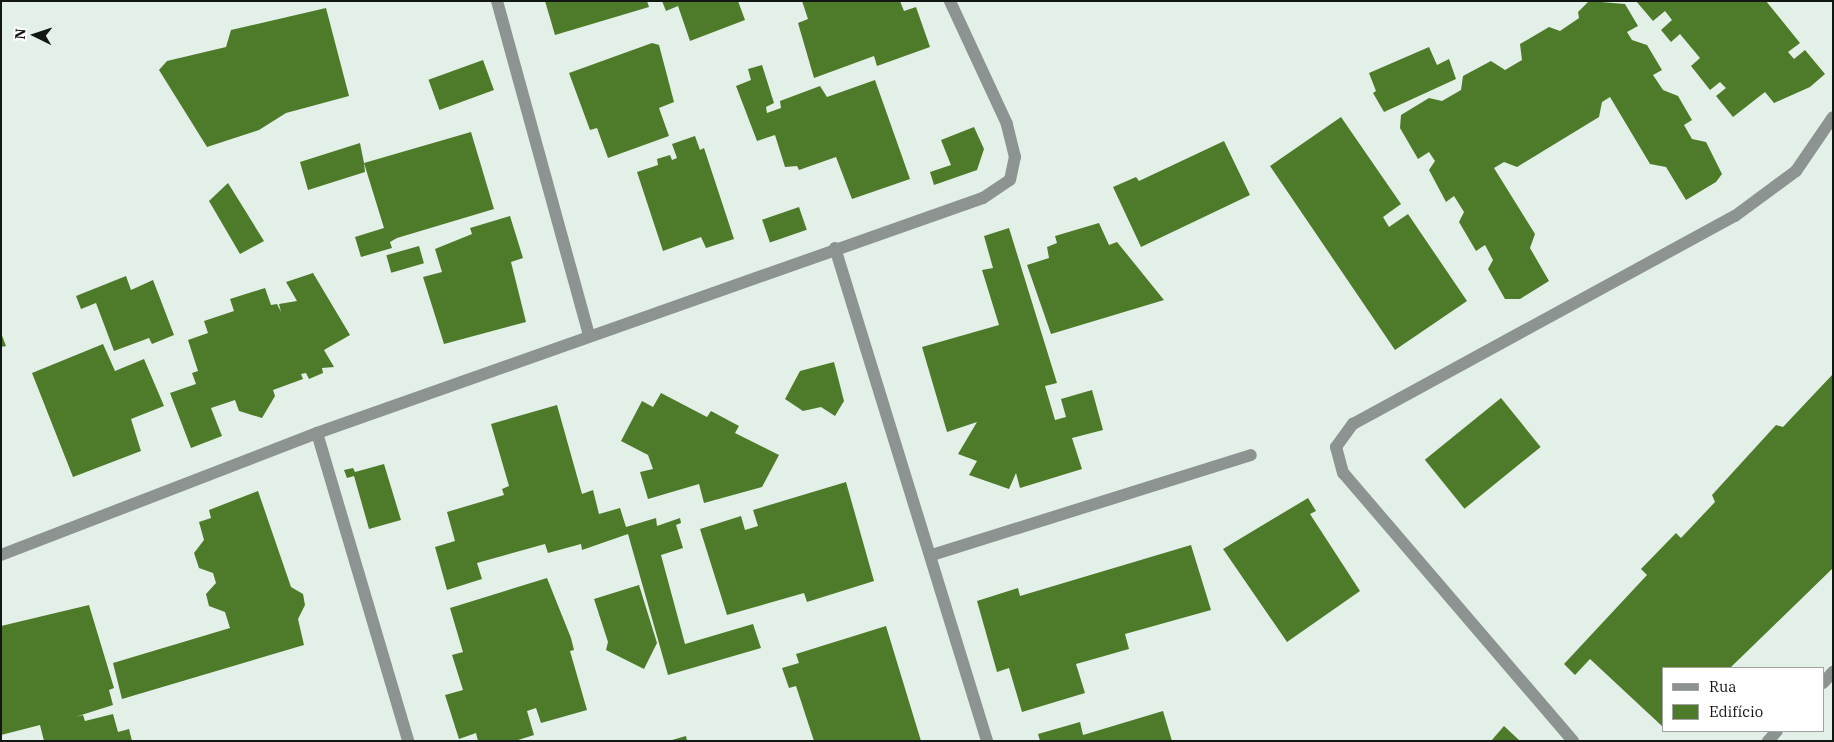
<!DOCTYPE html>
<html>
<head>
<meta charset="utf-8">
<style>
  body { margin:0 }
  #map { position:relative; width:1834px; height:742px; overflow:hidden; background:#e3f0e7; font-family:"IBM Plex Serif",serif }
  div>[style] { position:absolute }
  .building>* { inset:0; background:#4e7b2a; transform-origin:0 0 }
  .minor>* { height:12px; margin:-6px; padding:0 6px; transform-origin:6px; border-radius:6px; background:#8d9391 }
  .tertiary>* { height:12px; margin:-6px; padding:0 6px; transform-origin:6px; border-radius:6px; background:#8d9391 }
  span { translate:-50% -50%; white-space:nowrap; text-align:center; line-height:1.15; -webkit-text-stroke:5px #fff; paint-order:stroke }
  .frame { position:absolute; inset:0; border:2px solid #131714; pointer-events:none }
  .legend { position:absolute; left:1662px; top:667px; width:162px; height:65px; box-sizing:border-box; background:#fff; border:1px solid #a1a2a1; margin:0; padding:6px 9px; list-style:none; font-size:15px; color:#131714 }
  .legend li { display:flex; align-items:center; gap:10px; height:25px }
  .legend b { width:25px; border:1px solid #a1a2a1 }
  .north { position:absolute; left:10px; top:10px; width:50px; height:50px; -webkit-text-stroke:4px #fff; paint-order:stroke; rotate:274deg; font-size:14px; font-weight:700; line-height:20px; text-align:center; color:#131714 }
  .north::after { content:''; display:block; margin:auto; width:18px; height:22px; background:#131714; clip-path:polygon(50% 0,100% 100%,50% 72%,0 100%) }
</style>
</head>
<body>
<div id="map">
  <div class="building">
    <i style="clip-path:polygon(545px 1px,647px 1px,649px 7px,555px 35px)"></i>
    <i style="clip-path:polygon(662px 1px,738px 1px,745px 20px,690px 41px,678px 6px,666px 11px)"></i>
    <i style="clip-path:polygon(802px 1px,900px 1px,904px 11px,916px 7px,930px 47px,877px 66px,874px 56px,814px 78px,798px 23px,808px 19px)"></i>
    <i style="clip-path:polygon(1589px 1px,1625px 4px,1638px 26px,1627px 32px,1632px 40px,1647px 45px,1662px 70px,1653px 75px,1663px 90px,1678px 96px,1692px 120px,1684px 125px,1692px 139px,1706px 142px,1722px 174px,1716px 182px,1686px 200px,1666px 167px,1650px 164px,1610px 97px,1602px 102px,1599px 117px,1517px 167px,1504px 162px,1494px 168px,1535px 234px,1530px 248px,1549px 281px,1520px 299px,1505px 299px,1488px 269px,1493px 260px,1485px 245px,1476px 251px,1459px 222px,1464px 212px,1454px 196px,1446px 202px,1429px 170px,1435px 161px,1429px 152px,1418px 159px,1400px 128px,1401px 115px,1429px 98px,1442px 101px,1461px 90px,1463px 76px,1491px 61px,1505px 70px,1522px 60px,1520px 44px,1549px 27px,1560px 31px,1579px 18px,1578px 12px)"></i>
    <i style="clip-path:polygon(1636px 1px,1766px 1px,1800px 43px,1788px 52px,1794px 59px,1805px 50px,1825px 74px,1810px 87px,1774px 103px,1765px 92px,1733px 117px,1716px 96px,1726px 88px,1720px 82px,1710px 90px,1691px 66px,1700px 58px,1680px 34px,1671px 42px,1661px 30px,1672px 20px,1665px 11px,1653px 21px)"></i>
    <i style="clip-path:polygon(326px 8px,349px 96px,286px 113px,259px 130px,207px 147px,159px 70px,167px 61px,226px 47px,231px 30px)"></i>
    <i style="clip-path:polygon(652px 43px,659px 45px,674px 102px,659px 108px,669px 136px,608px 158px,597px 128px,590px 130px,569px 73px)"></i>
    <i style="clip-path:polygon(1429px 47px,1437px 65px,1449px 59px,1456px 79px,1384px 112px,1373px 93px,1376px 91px,1369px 73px)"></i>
    <i style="left:483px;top:60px;width:32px;height:58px;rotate:70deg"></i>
    <i style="clip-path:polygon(762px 65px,774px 103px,766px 107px,767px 113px,781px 108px,780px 101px,820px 86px,827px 97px,875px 80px,910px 179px,852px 199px,836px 157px,799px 170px,797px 166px,785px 167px,775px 135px,757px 141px,736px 86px,751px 80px,748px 69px)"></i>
    <i style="clip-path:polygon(1341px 117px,1401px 204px,1383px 217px,1389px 227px,1408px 214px,1467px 301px,1395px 350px,1270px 166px)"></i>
    <i style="clip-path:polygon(974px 127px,984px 149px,977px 170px,934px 185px,930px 172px,951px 165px,941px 140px)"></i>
    <i style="clip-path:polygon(471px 132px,494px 209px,397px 238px,390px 242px,392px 248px,361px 257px,355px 237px,384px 228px,364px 163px,365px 172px,308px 190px,300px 162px,360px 143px,364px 163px)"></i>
    <i style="clip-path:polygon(695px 136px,700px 150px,704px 148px,734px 239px,706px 248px,701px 237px,663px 251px,637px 172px,658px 165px,657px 159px,670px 155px,672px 160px,677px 158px,672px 144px)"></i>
    <i style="clip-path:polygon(1224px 141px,1250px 195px,1141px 247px,1113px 187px,1136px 177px,1139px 181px)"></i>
    <i style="clip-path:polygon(228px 183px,264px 241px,240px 254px,209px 201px)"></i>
    <i style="left:799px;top:207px;width:24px;height:39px;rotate:71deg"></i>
    <i style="clip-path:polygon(510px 216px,523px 258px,511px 262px,526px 322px,444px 344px,423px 277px,442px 272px,435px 249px,472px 234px,470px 228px)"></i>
    <i style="clip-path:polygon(1099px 223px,1109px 245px,1117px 242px,1164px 300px,1051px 334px,1027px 265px,1049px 258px,1047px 247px,1057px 243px,1055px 236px)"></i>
    <i style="clip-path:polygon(1009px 228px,1057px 383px,1045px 386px,1055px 420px,1066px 417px,1061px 399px,1092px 390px,1103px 430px,1072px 438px,1082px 469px,1020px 488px,1016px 473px,1009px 489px,969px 475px,977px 461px,958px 454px,977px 422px,947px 432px,922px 347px,999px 325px,982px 270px,993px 268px,984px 236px)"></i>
    <i style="left:419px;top:246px;width:18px;height:34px;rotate:74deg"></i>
    <i style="clip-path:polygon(313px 273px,350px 335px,324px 350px,334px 367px,322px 368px,323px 373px,309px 379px,306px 373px,301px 374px,303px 379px,273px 390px,275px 396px,262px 418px,239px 411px,235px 400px,211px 408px,222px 436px,191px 448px,170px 393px,196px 384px,192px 373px,198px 371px,188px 340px,208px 333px,204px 321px,234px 311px,230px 299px,265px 288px,271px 305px,277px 304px,281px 312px,279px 304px,297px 301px,286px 282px)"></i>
    <i style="clip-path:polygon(126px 276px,131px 290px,153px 280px,174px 335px,152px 344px,149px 338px,114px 351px,96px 303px,81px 309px,76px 296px)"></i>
    <i style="clip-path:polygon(1px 333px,6px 346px,1px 347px)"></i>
    <i style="clip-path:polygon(103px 344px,115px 371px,144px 359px,164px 406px,131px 419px,141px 451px,73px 477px,32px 373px)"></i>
    <i style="clip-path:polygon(834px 362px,844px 401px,835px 416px,821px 407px,803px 411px,785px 399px,800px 371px)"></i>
    <i style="clip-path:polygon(1833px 374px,1833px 568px,1730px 668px,1663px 668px,1663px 727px,1590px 659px,1575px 675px,1564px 664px,1647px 575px,1641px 569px,1676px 533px,1681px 538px,1715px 502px,1712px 495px,1776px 425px,1783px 427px)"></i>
    <i style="clip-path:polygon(661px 393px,707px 417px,711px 411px,739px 426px,735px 433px,779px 455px,762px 487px,704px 503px,699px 484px,648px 499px,640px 472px,653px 469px,648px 455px,621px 441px,642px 401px,653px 407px)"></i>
    <i style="left:1501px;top:398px;width:63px;height:98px;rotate:51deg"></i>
    <i style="clip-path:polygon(557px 405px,582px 494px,593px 490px,599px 514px,620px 508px,626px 527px,656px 518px,657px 526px,680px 518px,681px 523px,676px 525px,683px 548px,661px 555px,685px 644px,753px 624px,761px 648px,668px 675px,628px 534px,582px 550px,581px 544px,548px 553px,545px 544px,477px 563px,482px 579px,447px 590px,435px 547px,455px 541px,447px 512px,504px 495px,502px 489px,509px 486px,491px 424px)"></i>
    <i style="clip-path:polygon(384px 464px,401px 520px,369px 529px,354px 476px,347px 478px,344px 470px,353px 468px,355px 472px)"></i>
    <i style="clip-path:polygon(846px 482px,874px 581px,807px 602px,804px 593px,727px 615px,700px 529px,741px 516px,745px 530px,758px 526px,753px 510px)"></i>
    <i style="clip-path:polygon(258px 491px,291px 587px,303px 594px,305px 605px,298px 619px,304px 645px,122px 699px,113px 663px,230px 628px,225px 612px,209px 606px,206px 594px,216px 583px,213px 573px,199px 568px,194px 553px,204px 540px,199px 522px,211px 518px,209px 510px)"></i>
    <i style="clip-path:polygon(1308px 498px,1316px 511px,1310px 514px,1360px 591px,1287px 642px,1223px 549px)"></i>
    <i style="clip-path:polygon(1191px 545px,1211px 610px,1125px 634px,1129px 649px,1076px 664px,1085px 693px,1022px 712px,1009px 668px,997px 672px,977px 601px,1018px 588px,1020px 596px)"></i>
    <i style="clip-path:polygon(547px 578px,571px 638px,574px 650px,570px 651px,587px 710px,541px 723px,536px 708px,527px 711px,534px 735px,515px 741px,478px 741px,476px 733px,459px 739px,445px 695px,463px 690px,452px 655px,463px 652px,450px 608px)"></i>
    <i style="clip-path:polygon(639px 585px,657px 643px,644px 669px,606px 650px,608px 642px,594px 599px)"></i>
    <i style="clip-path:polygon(89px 605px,114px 688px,109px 690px,113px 705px,75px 717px,83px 715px,85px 721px,113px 714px,118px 732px,129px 729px,132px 741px,44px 741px,40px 725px,1px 735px,1px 626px)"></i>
    <i style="clip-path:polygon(886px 626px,921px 741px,814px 741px,796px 686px,789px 688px,782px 668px,799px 663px,796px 654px)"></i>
    <i style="clip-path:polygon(1163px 711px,1172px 741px,1040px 741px,1038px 734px,1080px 722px,1083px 735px)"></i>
    <i style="clip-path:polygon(1504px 726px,1520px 741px,1491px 741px)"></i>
    <i style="clip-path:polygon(686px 736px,687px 741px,672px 741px,672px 740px)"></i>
  </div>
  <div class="minor">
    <i style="left:497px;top:1px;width:347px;rotate:74.6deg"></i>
    <i style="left:835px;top:248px;width:516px;rotate:72.86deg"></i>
    <i style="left:317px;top:433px;width:321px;rotate:73.5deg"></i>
    <i style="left:1px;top:555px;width:339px;rotate:-21.1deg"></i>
    <i style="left:317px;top:433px;width:706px;rotate:-19.44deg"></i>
    <i style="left:983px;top:198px;width:32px;rotate:-34deg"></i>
    <i style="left:1010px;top:180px;width:24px;rotate:-78deg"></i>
    <i style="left:1015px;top:157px;width:34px;rotate:-104deg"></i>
    <i style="left:1007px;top:124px;width:136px;rotate:-114.9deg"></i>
    <i style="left:932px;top:555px;width:334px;rotate:-17.4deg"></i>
    <i style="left:1573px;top:741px;width:353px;rotate:-130.6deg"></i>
    <i style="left:1343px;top:473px;width:27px;rotate:-105deg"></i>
    <i style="left:1336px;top:447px;width:29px;rotate:-54deg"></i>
    <i style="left:1353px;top:424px;width:435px;rotate:-28.6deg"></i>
    <i style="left:1735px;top:216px;width:76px;rotate:-36.4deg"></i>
    <i style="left:1796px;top:171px;width:65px;rotate:-55.6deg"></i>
  </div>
  <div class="tertiary">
    <i style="left:1823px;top:683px;width:15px;rotate:-48deg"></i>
    <i style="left:1768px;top:741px;width:13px;rotate:-48deg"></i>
  </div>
  <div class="frame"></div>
  <ul class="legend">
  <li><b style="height:6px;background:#8d9391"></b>Rua</li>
  <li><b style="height:14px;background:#4e7b2a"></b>Edifício</li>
  </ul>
  <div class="north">N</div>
</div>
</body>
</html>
